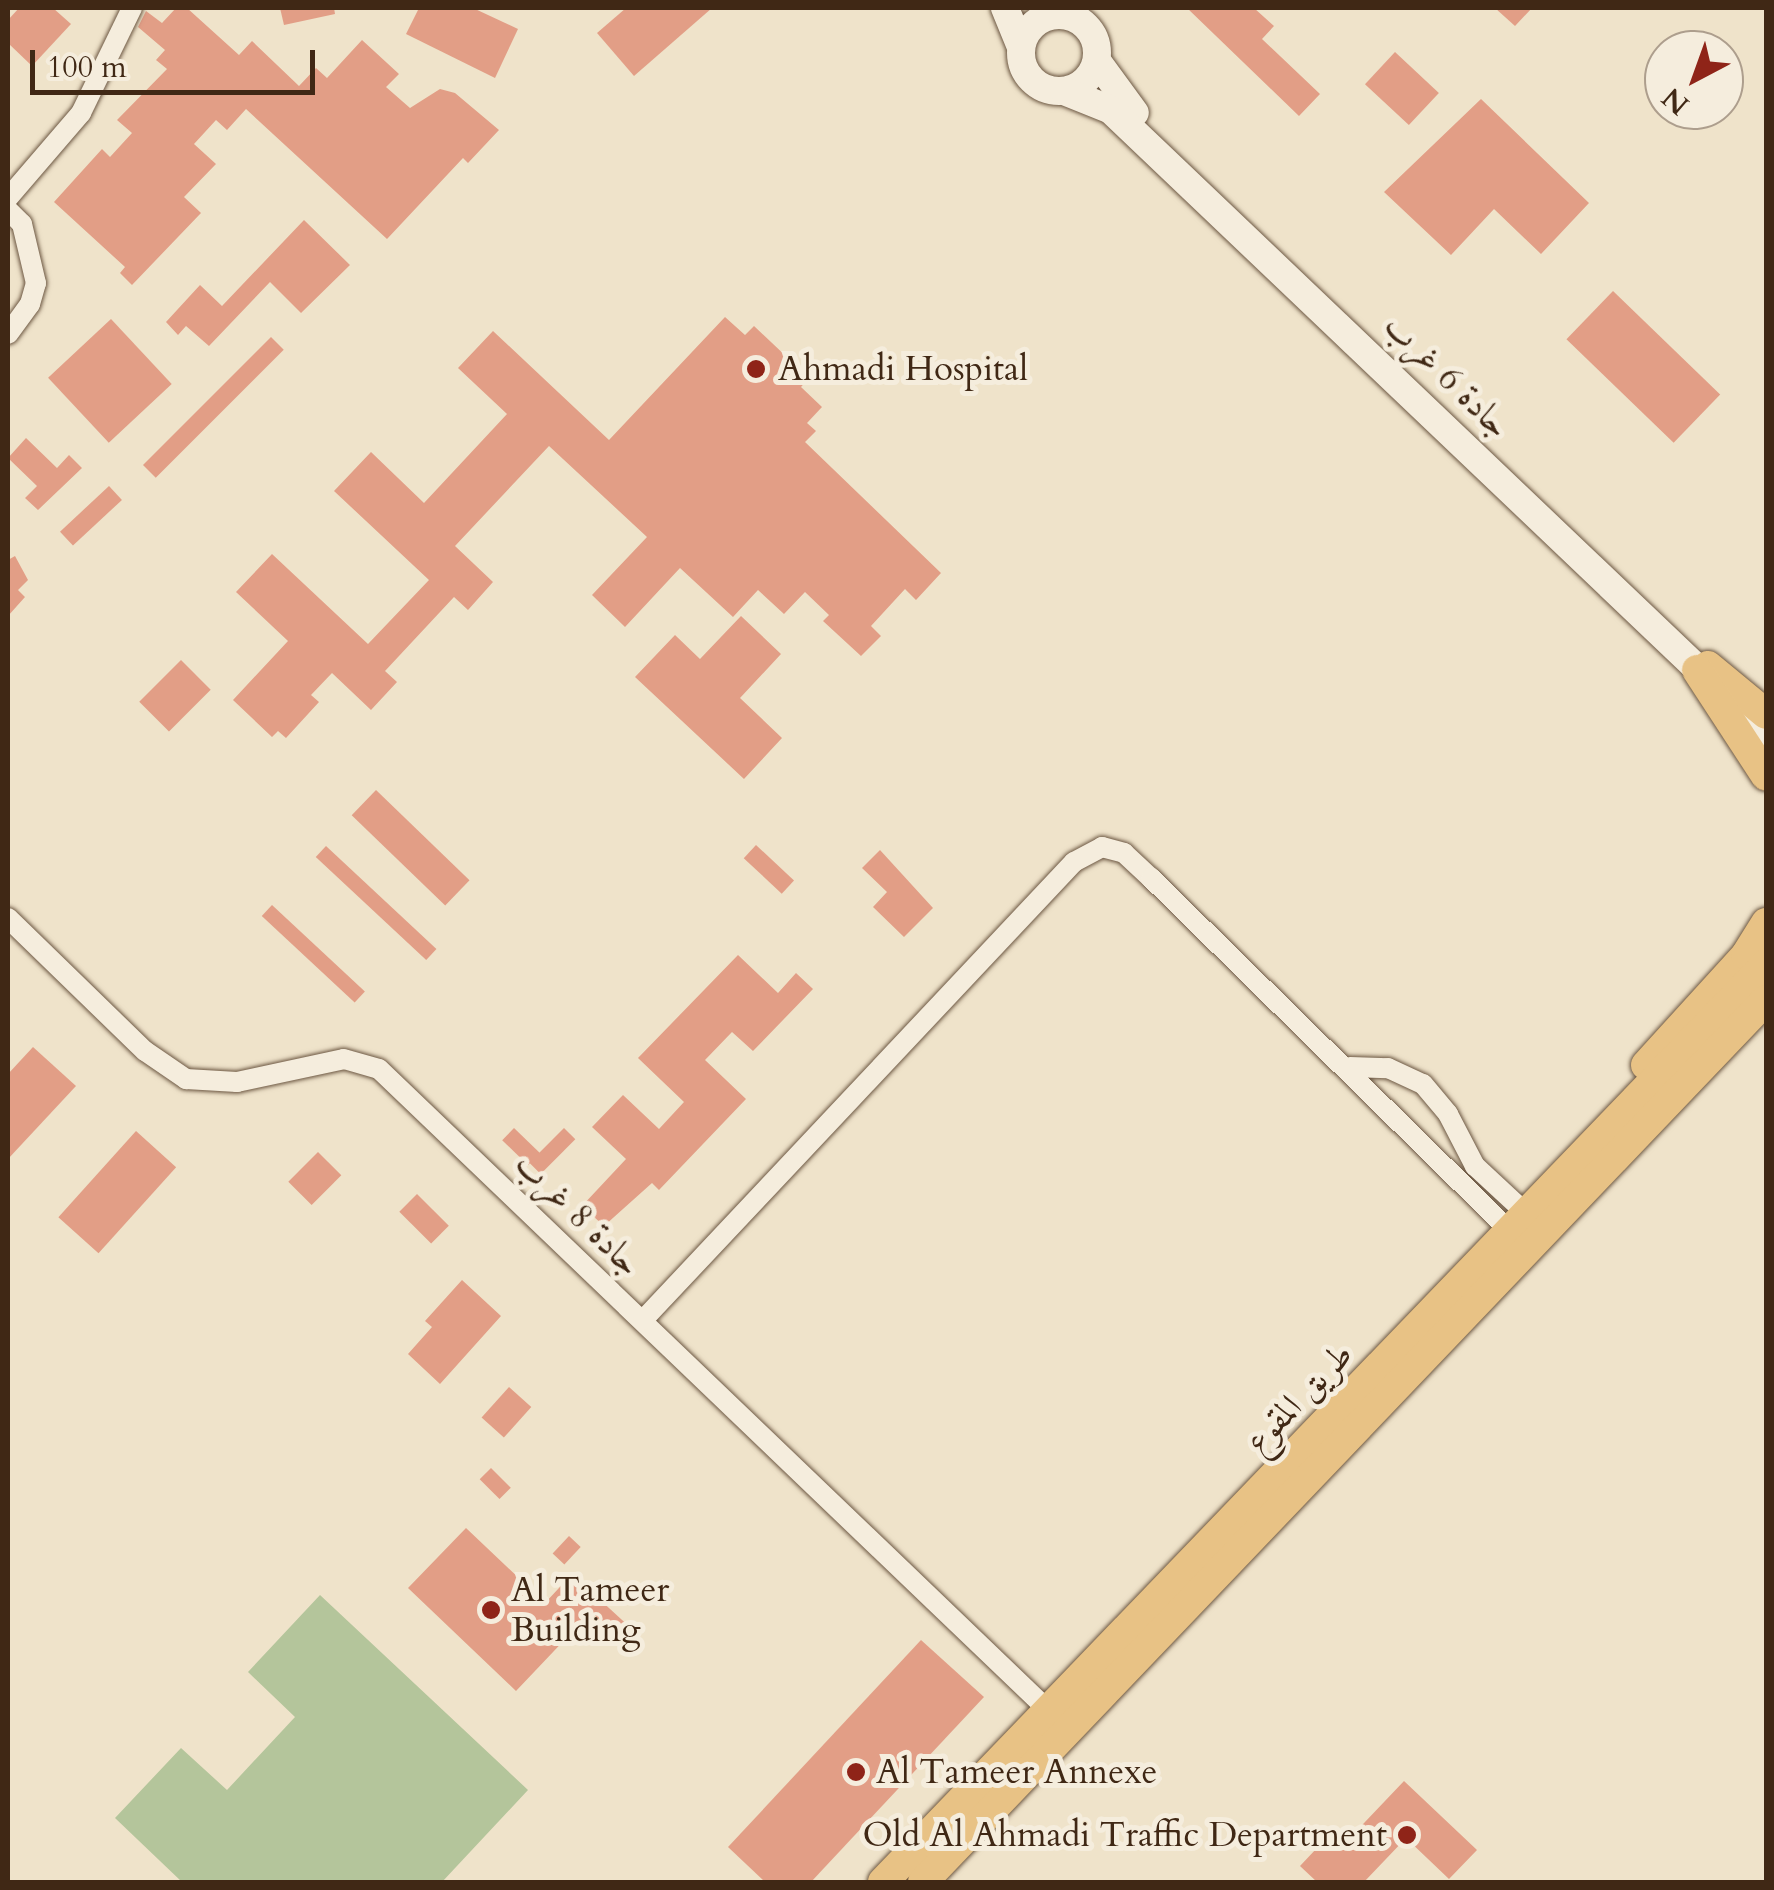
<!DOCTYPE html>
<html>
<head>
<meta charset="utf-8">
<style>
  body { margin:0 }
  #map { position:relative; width:1774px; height:1890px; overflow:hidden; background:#efe3ca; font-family:Cardo,Amiri,serif }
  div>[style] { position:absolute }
  .green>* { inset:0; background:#b4c59b }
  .building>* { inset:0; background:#e29e86; transform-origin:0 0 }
  .roads { filter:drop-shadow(0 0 2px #6c5742) drop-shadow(0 0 2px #6c5742) }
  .street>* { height:20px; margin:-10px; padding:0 10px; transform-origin:10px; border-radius:10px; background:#f5eddd }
  .secondary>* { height:28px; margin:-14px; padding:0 14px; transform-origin:14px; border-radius:14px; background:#f5eddd }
  .secondary>.ring { margin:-14px; padding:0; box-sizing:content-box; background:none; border:28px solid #f5eddd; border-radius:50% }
  .primary>* { height:30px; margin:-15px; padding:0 15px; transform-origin:15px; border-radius:15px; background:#e8c285 }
  .dots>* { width:28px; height:28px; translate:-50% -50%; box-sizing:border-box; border:5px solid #f5eddd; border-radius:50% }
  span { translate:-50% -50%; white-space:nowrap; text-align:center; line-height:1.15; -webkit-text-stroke:10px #f5eddd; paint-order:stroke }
  .poi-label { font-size:35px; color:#402815 }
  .left { translate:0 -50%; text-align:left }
  .right { translate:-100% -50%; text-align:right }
  .street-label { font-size:35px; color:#402815 }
  .frame { position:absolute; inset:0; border:10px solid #402815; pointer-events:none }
  .north { position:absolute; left:1644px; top:30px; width:100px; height:100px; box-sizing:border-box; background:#f5eddd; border:2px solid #ad9e8d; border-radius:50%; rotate:221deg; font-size:28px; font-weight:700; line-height:40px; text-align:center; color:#402815 }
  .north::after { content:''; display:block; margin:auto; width:35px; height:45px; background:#8f2418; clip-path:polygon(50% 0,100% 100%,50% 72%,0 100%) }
  .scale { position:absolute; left:30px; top:50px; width:285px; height:45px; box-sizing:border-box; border:5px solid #402815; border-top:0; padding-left:12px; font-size:30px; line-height:35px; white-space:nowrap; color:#402815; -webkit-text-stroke:8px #f5eddd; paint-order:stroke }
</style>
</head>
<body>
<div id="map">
  <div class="green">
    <i style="clip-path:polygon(320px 1595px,528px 1790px,442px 1882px,182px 1882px,115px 1818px,181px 1748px,227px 1790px,295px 1717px,248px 1672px)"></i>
  </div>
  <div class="building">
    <i style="clip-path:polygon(19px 8px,53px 8px,71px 24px,32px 66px,8px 43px,8px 20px)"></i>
    <i style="clip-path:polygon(176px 8px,187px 8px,239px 55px,252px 41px,299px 86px,316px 68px,327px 78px,362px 40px,399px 74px,386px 87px,410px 108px,440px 89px,455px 93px,499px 130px,468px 163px,463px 158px,387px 239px,246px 109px,227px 130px,216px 120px,194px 144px,216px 164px,184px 197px,201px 213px,132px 285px,120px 273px,125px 267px,54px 202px,102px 149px,110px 157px,132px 133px,117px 120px,167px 69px,156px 60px,165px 50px,138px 27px,146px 11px,162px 23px)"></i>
    <i style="clip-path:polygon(280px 8px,334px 8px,335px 14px,284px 25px)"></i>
    <i style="clip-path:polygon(419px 8px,473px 8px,518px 29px,495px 78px,406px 34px)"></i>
    <i style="clip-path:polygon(626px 8px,712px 8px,634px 76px,597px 33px)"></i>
    <i style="clip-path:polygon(1187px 8px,1254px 8px,1274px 26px,1262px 39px,1320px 94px,1299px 116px)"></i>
    <i style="clip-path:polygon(1495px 8px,1532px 8px,1515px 26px)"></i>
    <i style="left:1395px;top:52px;width:60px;height:44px;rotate:43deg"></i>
    <i style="clip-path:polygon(1481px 99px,1589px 203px,1541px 254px,1494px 209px,1451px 255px,1384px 192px)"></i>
    <i style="clip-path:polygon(304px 220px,350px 265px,301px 313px,270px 282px,209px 346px,186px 326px,178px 335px,166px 322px,200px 285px,222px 306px)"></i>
    <i style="left:1613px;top:291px;width:149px;height:67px;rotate:44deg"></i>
    <i style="clip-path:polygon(725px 317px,745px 335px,754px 326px,809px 378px,801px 387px,822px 407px,807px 423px,816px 431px,805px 442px,941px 573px,916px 600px,905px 589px,871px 626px,881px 636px,861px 656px,823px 621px,829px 615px,805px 592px,784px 614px,758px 590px,733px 617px,680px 568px,625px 627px,592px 595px,647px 537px,549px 446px,455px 546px,493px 582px,468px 610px,454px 597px,385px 671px,397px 682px,371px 710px,332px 673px,311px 695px,319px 702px,286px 738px,278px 731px,272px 737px,233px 700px,288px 641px,236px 592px,272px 554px,368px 644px,429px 580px,334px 491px,371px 452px,424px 503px,507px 414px,458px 368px,493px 331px,609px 440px)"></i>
    <i style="left:111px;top:319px;width:89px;height:86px;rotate:47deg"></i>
    <i style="left:271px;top:337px;width:18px;height:181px;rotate:45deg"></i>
    <i style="clip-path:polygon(26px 438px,57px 468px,69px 455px,82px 468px,38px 510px,25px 498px,37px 486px,8px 458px)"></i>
    <i style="left:109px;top:486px;width:19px;height:67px;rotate:47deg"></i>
    <i style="clip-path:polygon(15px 556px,28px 580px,18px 590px,25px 597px,8px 616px,8px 560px)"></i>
    <i style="clip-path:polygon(741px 616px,781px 654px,740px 698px,782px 738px,744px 779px,635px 677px,675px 635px,700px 659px)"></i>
    <i style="left:181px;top:660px;width:42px;height:59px;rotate:45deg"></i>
    <i style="left:376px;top:790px;width:130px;height:35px;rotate:44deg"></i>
    <i style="left:756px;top:845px;width:52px;height:18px;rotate:43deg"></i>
    <i style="left:326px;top:846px;width:151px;height:15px;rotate:43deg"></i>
    <i style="clip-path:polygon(880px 850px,933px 908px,904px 937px,873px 907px,887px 892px,862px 868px)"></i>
    <i style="left:272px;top:905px;width:127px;height:15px;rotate:43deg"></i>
    <i style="clip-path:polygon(738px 955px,778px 993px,796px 973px,813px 989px,753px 1051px,732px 1032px,705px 1060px,746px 1099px,659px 1190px,652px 1183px,604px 1226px,582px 1206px,626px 1159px,592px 1127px,623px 1095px,659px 1129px,684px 1102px,638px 1058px)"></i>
    <i style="clip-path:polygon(33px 1047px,76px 1086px,8px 1159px,8px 1074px)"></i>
    <i style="left:514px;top:1128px;width:36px;height:17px;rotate:44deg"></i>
    <i style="left:564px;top:1128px;width:16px;height:49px;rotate:45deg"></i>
    <i style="left:136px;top:1131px;width:54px;height:116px;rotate:42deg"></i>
    <i style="left:318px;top:1152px;width:33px;height:42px;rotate:45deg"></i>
    <i style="left:417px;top:1194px;width:45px;height:25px;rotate:45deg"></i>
    <i style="clip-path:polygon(462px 1280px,501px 1316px,440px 1384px,408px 1354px,432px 1327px,425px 1321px)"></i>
    <i style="left:509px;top:1387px;width:30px;height:41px;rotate:42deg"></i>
    <i style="left:491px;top:1468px;width:28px;height:16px;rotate:45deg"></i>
    <i style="clip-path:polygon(466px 1528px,545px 1603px,572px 1574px,634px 1631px,624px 1642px,591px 1612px,516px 1691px,408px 1588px)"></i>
    <i style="left:569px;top:1536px;width:16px;height:24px;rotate:43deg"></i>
    <i style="clip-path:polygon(921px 1640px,984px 1697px,811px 1882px,765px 1882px,728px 1847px)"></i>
    <i style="clip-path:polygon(1404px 1781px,1477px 1850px,1449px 1879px,1406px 1838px,1364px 1882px,1317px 1882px,1300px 1866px,1333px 1831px,1345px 1843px)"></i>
  </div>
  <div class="roads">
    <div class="street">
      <i style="left:8px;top:198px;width:112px;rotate:-49.3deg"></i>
      <i style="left:81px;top:113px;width:117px;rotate:-64.1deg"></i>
      <i style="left:8px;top:210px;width:20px;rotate:45deg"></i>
      <i style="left:22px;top:224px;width:61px;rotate:76.7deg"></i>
      <i style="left:36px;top:283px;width:22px;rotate:106deg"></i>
      <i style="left:30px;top:304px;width:37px;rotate:126deg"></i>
      <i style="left:8px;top:918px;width:191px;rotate:44.2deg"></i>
      <i style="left:145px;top:1051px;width:50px;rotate:34.3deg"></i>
      <i style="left:186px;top:1079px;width:51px;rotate:3.4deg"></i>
      <i style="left:237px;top:1082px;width:109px;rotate:-12.1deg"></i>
      <i style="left:344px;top:1059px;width:36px;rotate:16deg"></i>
      <i style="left:379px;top:1069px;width:927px;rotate:43.78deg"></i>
      <i style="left:1350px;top:1067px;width:38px;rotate:2deg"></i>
      <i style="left:1388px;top:1068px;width:38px;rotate:25deg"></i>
      <i style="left:1423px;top:1084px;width:39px;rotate:50deg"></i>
      <i style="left:1448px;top:1114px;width:59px;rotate:62.6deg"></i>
      <i style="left:1475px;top:1166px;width:72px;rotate:42.8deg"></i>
      <i style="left:643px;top:1320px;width:629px;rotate:-46.74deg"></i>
      <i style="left:1074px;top:862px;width:32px;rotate:-28deg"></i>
      <i style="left:1102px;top:847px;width:23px;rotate:15deg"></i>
      <i style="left:1124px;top:853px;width:37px;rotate:43deg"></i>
      <i style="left:1151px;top:878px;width:505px;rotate:44.52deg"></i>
    </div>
    <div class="secondary">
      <i style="left:1005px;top:8px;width:42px;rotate:67.7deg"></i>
      <i class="ring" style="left:1021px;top:15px;width:48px;height:48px"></i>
      <i style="left:1097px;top:61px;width:64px;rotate:53.8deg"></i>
      <i style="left:1064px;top:91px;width:51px;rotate:22deg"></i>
      <i style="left:1111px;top:110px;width:905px;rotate:43.61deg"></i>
    </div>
    <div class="primary">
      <i style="left:1708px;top:666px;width:75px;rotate:39.6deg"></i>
      <i style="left:1697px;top:670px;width:126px;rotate:56.9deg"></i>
      <i style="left:1646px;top:1065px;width:149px;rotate:-47.7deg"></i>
      <i style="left:1746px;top:955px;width:38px;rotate:-58deg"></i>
      <i style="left:883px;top:1882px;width:1274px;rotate:-46.11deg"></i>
      <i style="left:923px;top:1882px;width:1220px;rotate:-46.3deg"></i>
    </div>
  </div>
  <div class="dots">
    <i style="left:756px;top:369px;background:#8f2418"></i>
    <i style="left:491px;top:1610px;background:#8f2418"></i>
    <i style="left:856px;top:1772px;background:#8f2418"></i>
    <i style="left:1407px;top:1835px;background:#8f2418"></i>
  </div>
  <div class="poi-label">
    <span class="left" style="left:778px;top:369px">Ahmadi Hospital</span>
    <span class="left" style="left:511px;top:1610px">Al Tameer<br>Building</span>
    <span class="left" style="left:876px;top:1772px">Al Tameer Annexe</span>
    <span class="right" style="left:1387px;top:1835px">Old Al Ahmadi Traffic Department</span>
  </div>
  <div class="street-label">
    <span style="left:1447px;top:376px;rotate:44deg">جادة 6 غرب</span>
    <span style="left:578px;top:1214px;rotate:44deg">جادة 8 غرب</span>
    <span style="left:1299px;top:1398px;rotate:-46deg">طريق المقوع</span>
  </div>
  <div class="frame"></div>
  <div class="north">N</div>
  <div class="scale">100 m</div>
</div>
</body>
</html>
